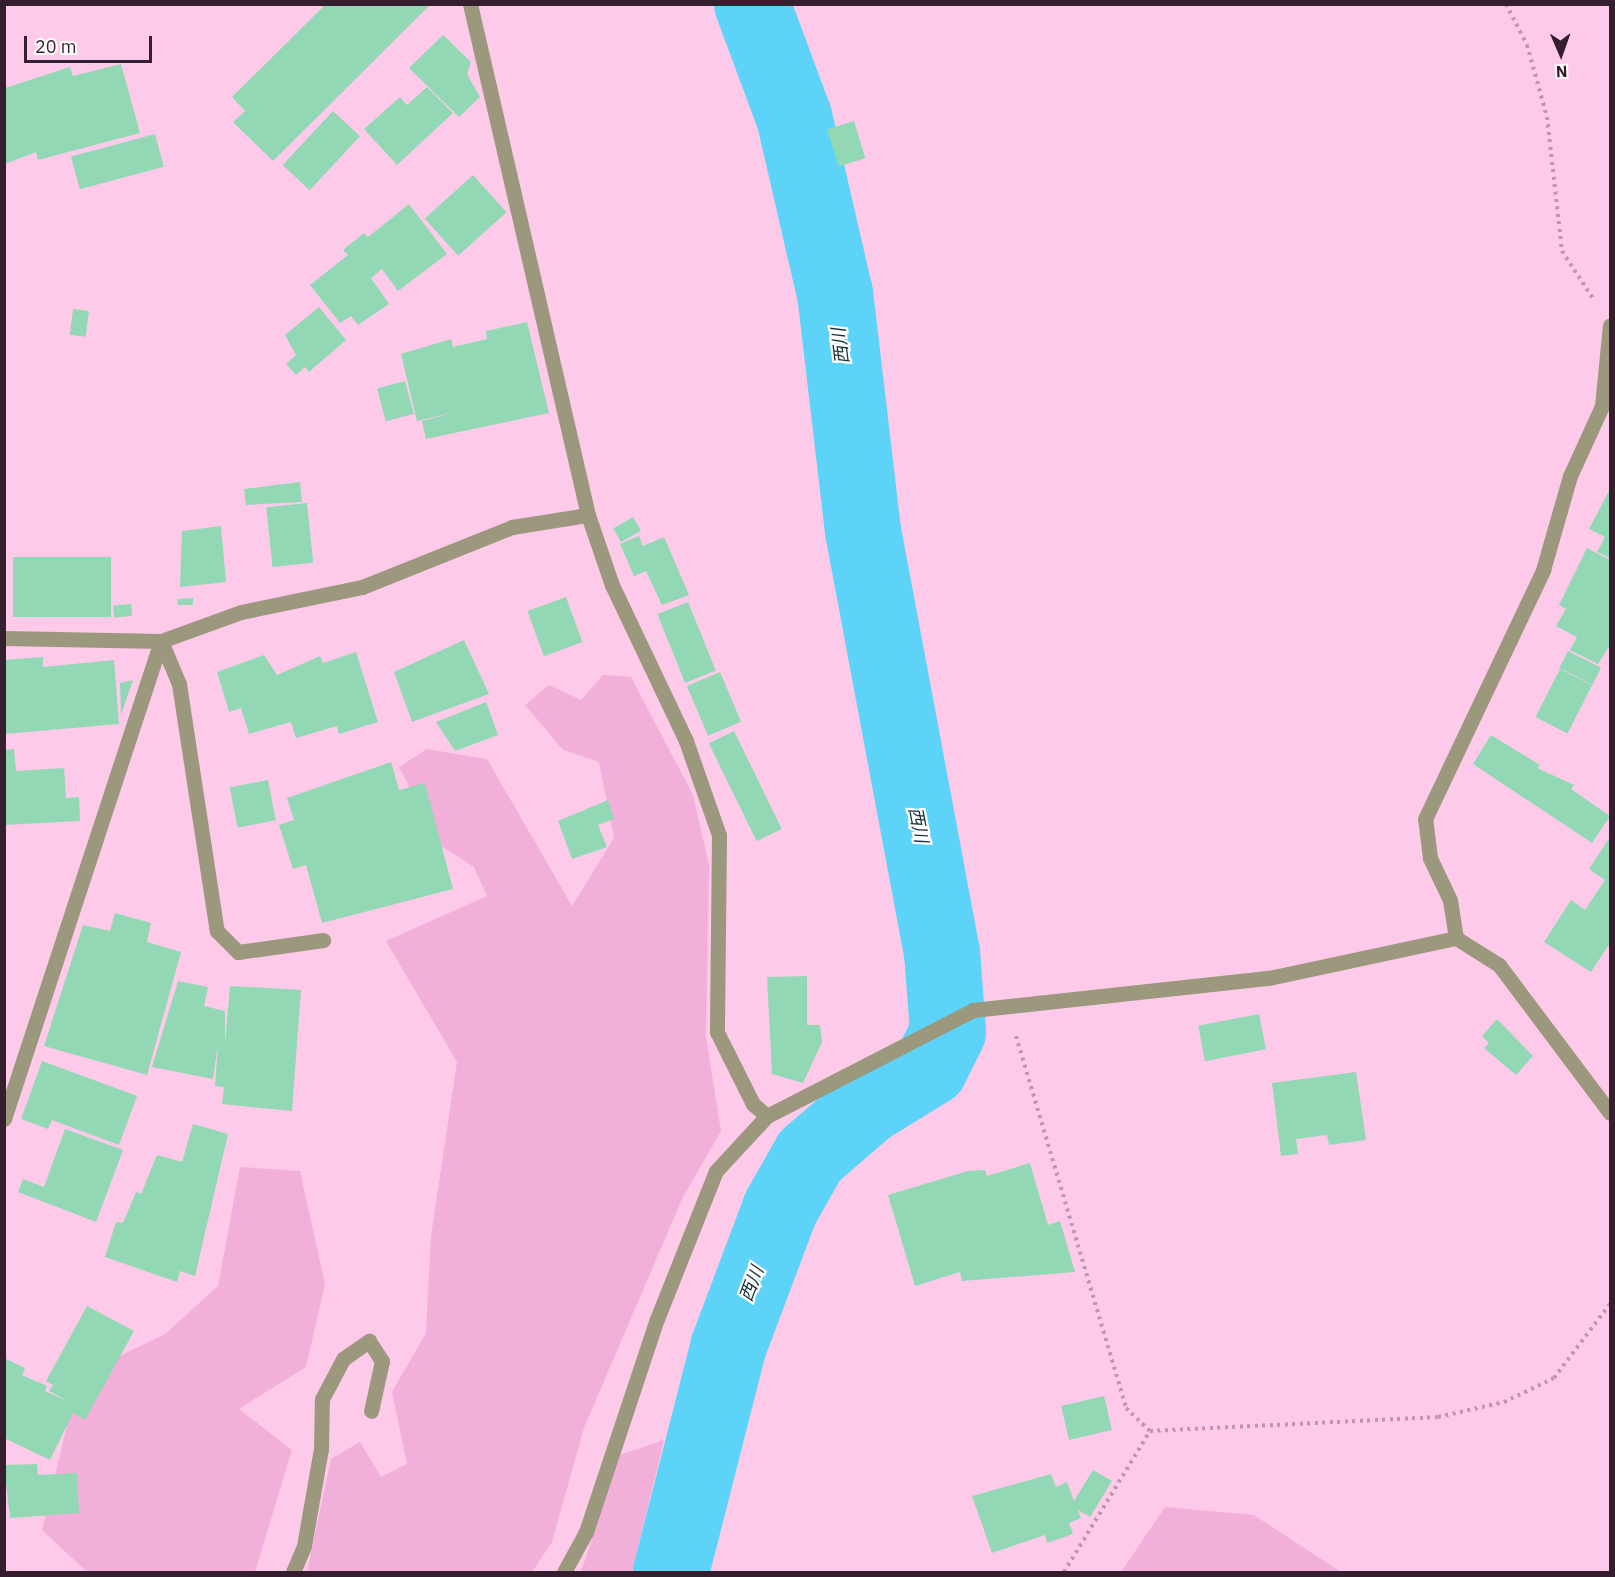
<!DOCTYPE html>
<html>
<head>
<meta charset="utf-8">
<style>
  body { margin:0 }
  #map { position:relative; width:1615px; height:1577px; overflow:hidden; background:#fdcbe9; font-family:"IBM Plex Sans","Noto Sans JP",sans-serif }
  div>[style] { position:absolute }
  .green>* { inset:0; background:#f2afd9 }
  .river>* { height:76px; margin:-38px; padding:0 38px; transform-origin:38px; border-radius:38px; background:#5dd3f7 }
  .building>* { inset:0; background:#92d8b4; transform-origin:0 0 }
  .path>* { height:4px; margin-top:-2px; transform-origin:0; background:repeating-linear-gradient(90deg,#bf95af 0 3px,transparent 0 7.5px) }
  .minor>* { height:15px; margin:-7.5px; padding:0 7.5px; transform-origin:7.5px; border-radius:7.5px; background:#9c987d }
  span { translate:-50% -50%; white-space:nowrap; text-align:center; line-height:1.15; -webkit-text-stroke:4.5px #fdfdfd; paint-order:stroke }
  .water-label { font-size:18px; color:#173139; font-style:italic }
  .frame { position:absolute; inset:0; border:6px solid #351e2d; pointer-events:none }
  .north { position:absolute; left:1531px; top:24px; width:60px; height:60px; -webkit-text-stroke:4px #fdfdfd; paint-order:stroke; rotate:178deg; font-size:16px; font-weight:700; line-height:24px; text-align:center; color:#351e2d }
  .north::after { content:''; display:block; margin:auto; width:21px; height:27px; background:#351e2d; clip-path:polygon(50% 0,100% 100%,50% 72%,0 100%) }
  .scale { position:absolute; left:24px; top:36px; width:128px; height:27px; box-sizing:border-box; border:3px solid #351e2d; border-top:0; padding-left:8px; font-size:18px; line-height:21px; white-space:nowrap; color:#351e2d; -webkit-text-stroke:4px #fdfdfd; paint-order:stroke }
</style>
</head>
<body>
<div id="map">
  <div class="green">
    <i style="clip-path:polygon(603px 675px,631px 677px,693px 795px,709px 865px,706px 1037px,721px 1131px,683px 1197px,584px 1428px,552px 1542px,532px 1572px,307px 1572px,331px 1459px,360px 1442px,381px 1477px,407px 1464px,392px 1392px,426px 1333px,431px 1236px,457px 1062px,386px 941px,487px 896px,474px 867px,440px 845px,399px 767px,427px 749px,487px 759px,572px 906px,614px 838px,599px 762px,563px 750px,525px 705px,549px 685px,581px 700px)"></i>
    <i style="clip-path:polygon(240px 1167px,300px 1171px,325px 1284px,306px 1367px,239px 1409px,292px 1450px,255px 1572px,87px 1572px,42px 1530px,79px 1376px,165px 1334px,218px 1286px)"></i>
    <i style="clip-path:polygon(664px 1440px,632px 1572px,581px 1572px,620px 1455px)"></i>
    <i style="clip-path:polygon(1165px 1507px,1254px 1515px,1341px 1572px,1121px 1572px)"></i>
  </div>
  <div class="river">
    <i style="left:671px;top:1572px;width:234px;rotate:-75.7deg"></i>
    <i style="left:729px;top:1345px;width:145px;rotate:-69.4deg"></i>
    <i style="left:780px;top:1209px;width:61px;rotate:-60.5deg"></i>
    <i style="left:810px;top:1156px;width:77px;rotate:-40.8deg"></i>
    <i style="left:868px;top:1106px;width:73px;rotate:-31.5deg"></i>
    <i style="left:930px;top:1068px;width:40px;rotate:-63.4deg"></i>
    <i style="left:948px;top:1032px;width:79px;rotate:-94.3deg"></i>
    <i style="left:942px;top:953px;width:429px;rotate:-100.6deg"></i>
    <i style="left:863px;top:531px;width:239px;rotate:-96.7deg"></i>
    <i style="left:835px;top:294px;width:182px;rotate:-103deg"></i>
    <i style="left:794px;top:117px;width:121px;rotate:-110.4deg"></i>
  </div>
  <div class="building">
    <i style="clip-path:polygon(326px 4px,431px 4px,273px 161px,233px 122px,245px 111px,232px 97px)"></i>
    <i style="clip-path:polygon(443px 35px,471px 62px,467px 74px,480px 97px,459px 117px,409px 68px)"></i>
    <i style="clip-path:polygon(121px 64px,140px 133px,38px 160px,36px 152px,5px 164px,5px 88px,70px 67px,73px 76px)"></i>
    <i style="clip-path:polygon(427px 87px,453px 113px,397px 165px,364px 129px,400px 97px,407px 105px)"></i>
    <i style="left:333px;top:111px;width:37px;height:74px;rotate:43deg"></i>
    <i style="left:854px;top:121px;width:39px;height:28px;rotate:73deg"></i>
    <i style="left:155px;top:134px;width:34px;height:87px;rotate:75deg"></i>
    <i style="left:473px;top:175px;width:50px;height:65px;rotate:48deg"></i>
    <i style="clip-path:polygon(409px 204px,447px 254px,398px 291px,382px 269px,371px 278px,389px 304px,358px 325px,351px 316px,340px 323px,310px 285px,348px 255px,343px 250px,364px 233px,368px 237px)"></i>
    <i style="clip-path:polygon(319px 307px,346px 340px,309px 372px,305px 367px,296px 375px,286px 364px,296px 355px,285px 335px)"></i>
    <i style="left:73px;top:309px;width:16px;height:26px;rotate:7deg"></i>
    <i style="clip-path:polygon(527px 322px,549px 413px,426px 439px,422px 421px,459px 411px,417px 421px,401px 354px,451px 339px,453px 347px,487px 339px,486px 331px)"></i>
    <i style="left:405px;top:381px;width:34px;height:29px;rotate:75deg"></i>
    <i style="clip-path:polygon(300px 482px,302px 502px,246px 505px,244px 489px)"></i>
    <i style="clip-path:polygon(1610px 489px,1610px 558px,1597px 552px,1605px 537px,1589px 529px)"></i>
    <i style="left:307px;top:503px;width:60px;height:41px;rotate:84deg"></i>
    <i style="left:633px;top:517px;width:16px;height:23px;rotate:60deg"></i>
    <i style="clip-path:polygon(221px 526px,226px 582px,180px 587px,182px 531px)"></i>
    <i style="clip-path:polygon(639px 536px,643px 546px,664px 537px,689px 595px,662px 605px,646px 571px,634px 576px,620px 544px)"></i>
    <i style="clip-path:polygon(1587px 548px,1610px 560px,1610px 645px,1598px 664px,1570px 650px,1577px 637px,1556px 626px,1566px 609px,1559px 605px)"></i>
    <i style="left:111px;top:557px;width:60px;height:98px;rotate:90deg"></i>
    <i style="left:566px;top:597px;width:48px;height:41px;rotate:70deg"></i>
    <i style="clip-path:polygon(193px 598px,193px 605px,178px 605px,177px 599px)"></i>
    <i style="left:688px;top:602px;width:74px;height:33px;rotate:68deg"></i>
    <i style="left:131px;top:604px;width:12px;height:18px;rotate:85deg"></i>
    <i style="clip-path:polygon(464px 640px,489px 694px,412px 722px,394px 672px)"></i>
    <i style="left:1568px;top:651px;width:37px;height:19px;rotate:27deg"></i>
    <i style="clip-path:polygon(356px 652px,378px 722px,339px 734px,337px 726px,296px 738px,291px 722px,249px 734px,241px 708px,229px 712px,217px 672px,264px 655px,277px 675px,320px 656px,323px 663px)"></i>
    <i style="clip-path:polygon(43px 657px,43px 667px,114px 660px,119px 724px,4px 734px,4px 660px)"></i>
    <i style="left:1560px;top:669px;width:36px;height:54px;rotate:27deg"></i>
    <i style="left:720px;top:672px;width:54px;height:36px;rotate:67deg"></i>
    <i style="clip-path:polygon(133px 680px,121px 715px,120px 683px)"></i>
    <i style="clip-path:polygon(486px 702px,498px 735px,455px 751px,436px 722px)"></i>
    <i style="left:734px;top:731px;width:109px;height:28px;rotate:64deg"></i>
    <i style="clip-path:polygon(1491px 735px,1540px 765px,1537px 768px,1574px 785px,1571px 789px,1610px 816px,1592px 843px,1473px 764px)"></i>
    <i style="clip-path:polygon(14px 749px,16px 771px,64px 768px,66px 798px,79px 797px,80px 821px,4px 825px,4px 750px)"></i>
    <i style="clip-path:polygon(391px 762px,399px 790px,425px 783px,453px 889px,322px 923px,306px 865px,293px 869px,279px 825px,294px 820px,287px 798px)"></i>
    <i style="left:268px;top:780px;width:41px;height:39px;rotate:79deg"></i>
    <i style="clip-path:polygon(608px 800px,614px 819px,598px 825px,607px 847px,572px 859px,558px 821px)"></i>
    <i style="clip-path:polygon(1610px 837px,1610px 943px,1591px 972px,1544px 942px,1571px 900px,1585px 910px,1605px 880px,1589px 869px)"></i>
    <i style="clip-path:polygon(115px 913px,151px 923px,147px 942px,181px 952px,147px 1075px,44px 1046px,83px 925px,110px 931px)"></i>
    <i style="clip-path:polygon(807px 976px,807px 1025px,820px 1025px,822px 1042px,803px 1083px,772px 1074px,767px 977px)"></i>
    <i style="clip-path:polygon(178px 981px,208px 987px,204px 1006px,225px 1011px,225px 1044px,230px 986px,301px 990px,292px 1111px,222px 1104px,224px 1087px,215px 1086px,218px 1043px,213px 1079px,152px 1067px)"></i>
    <i style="left:1259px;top:1014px;width:36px;height:62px;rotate:79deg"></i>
    <i style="clip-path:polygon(1497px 1019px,1533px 1056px,1516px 1075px,1484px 1048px,1489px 1043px,1482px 1036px)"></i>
    <i style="clip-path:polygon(42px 1061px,137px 1096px,119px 1145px,52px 1120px,48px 1129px,21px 1119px)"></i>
    <i style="clip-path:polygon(1356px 1072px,1366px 1140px,1329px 1145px,1327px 1135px,1296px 1139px,1298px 1154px,1281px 1156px,1272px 1083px)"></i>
    <i style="clip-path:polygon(193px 1124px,228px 1134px,195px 1276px,180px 1271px,177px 1282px,105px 1257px,116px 1222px,123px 1223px,136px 1192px,141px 1194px,157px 1155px,182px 1162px)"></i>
    <i style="clip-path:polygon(65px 1129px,123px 1150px,96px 1222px,18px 1192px,23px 1179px,44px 1187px)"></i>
    <i style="clip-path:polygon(1030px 1163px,1048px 1225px,1060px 1221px,1075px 1272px,962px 1281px,960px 1272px,915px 1286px,888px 1195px,968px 1171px,985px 1170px,987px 1176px)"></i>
    <i style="clip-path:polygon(87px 1306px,134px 1331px,85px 1420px,73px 1413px,50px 1460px,4px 1438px,4px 1358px,25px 1368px,22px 1375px,47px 1386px,45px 1391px,69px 1402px,49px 1391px,53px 1385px,46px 1381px)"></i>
    <i style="left:1104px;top:1396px;width:35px;height:44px;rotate:77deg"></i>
    <i style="clip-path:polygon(37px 1464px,38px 1475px,77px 1473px,79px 1513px,10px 1518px,4px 1465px)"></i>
    <i style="clip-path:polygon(1093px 1470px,1112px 1481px,1090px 1517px,1078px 1510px,1081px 1518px,1069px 1523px,1073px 1534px,1047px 1543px,1045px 1535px,992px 1553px,972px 1496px,1051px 1474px,1056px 1487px,1067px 1482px,1074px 1501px)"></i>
  </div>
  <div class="path">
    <i style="left:1506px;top:4px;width:46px;rotate:62.9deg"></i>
    <i style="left:1527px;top:45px;width:75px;rotate:74.5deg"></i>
    <i style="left:1547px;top:117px;width:135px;rotate:83.6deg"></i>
    <i style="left:1562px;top:251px;width:59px;rotate:56.9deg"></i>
    <i style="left:1016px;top:1036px;width:388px;rotate:73.5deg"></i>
    <i style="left:1126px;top:1408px;width:33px;rotate:44deg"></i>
    <i style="left:1150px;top:1431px;width:288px;rotate:-2.8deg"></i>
    <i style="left:1438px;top:1417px;width:68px;rotate:-12.8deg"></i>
    <i style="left:1504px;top:1402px;width:55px;rotate:-25.6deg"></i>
    <i style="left:1554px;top:1378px;width:93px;rotate:-52.9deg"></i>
    <i style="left:1064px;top:1572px;width:165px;rotate:-58.6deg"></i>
  </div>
  <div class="minor">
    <i style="left:470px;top:4px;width:524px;rotate:77deg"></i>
    <i style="left:588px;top:515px;width:74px;rotate:71.1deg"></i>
    <i style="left:612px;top:585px;width:173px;rotate:64.6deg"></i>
    <i style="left:686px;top:741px;width:100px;rotate:70.7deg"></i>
    <i style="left:719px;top:835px;width:197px;rotate:90.6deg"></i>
    <i style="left:717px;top:1032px;width:80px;rotate:63.4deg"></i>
    <i style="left:753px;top:1104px;width:18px;rotate:41deg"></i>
    <i style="left:4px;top:638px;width:157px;rotate:1.1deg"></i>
    <i style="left:161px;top:641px;width:85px;rotate:-19.9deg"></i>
    <i style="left:241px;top:612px;width:124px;rotate:-11.7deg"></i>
    <i style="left:362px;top:587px;width:162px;rotate:-21.8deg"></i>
    <i style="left:512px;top:527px;width:77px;rotate:-9deg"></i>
    <i style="left:161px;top:641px;width:47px;rotate:67.3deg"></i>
    <i style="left:179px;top:684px;width:250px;rotate:81.3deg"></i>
    <i style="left:217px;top:931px;width:30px;rotate:45deg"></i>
    <i style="left:238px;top:952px;width:86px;rotate:-8deg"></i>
    <i style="left:1456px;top:938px;width:38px;rotate:-99deg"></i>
    <i style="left:1450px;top:900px;width:47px;rotate:-115.5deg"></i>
    <i style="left:1430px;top:858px;width:39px;rotate:-97deg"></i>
    <i style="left:1425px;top:819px;width:276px;rotate:-64.6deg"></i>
    <i style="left:1543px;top:570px;width:98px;rotate:-74deg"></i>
    <i style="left:1570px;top:476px;width:77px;rotate:-65.4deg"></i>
    <i style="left:1602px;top:406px;width:81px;rotate:-84.4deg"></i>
    <i style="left:4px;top:1119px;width:503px;rotate:-71.82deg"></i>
    <i style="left:293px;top:1572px;width:28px;rotate:-67deg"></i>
    <i style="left:304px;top:1546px;width:98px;rotate:-80.1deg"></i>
    <i style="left:321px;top:1449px;width:50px;rotate:-88.9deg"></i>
    <i style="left:322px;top:1399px;width:45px;rotate:-62.3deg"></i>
    <i style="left:343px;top:1359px;width:32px;rotate:-35deg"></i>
    <i style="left:369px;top:1341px;width:24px;rotate:57deg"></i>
    <i style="left:382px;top:1361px;width:51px;rotate:102.4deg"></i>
    <i style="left:564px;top:1572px;width:46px;rotate:-61.2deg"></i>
    <i style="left:586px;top:1532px;width:225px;rotate:-71.6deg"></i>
    <i style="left:657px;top:1319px;width:159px;rotate:-68.3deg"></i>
    <i style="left:716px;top:1171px;width:75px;rotate:-47.2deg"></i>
    <i style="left:767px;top:1116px;width:232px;rotate:-27.2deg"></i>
    <i style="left:973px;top:1010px;width:298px;rotate:-6.2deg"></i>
    <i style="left:1269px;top:978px;width:191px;rotate:-12.1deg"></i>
    <i style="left:1456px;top:938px;width:51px;rotate:32.1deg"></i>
    <i style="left:1499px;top:965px;width:185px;rotate:53.1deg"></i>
  </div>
  <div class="water-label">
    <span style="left:841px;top:346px;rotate:-97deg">西川</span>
    <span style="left:918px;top:825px;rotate:79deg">西川</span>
    <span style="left:752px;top:1284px;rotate:-69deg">西川</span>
  </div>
  <div class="frame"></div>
  <div class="north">N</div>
  <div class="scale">20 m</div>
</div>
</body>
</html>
